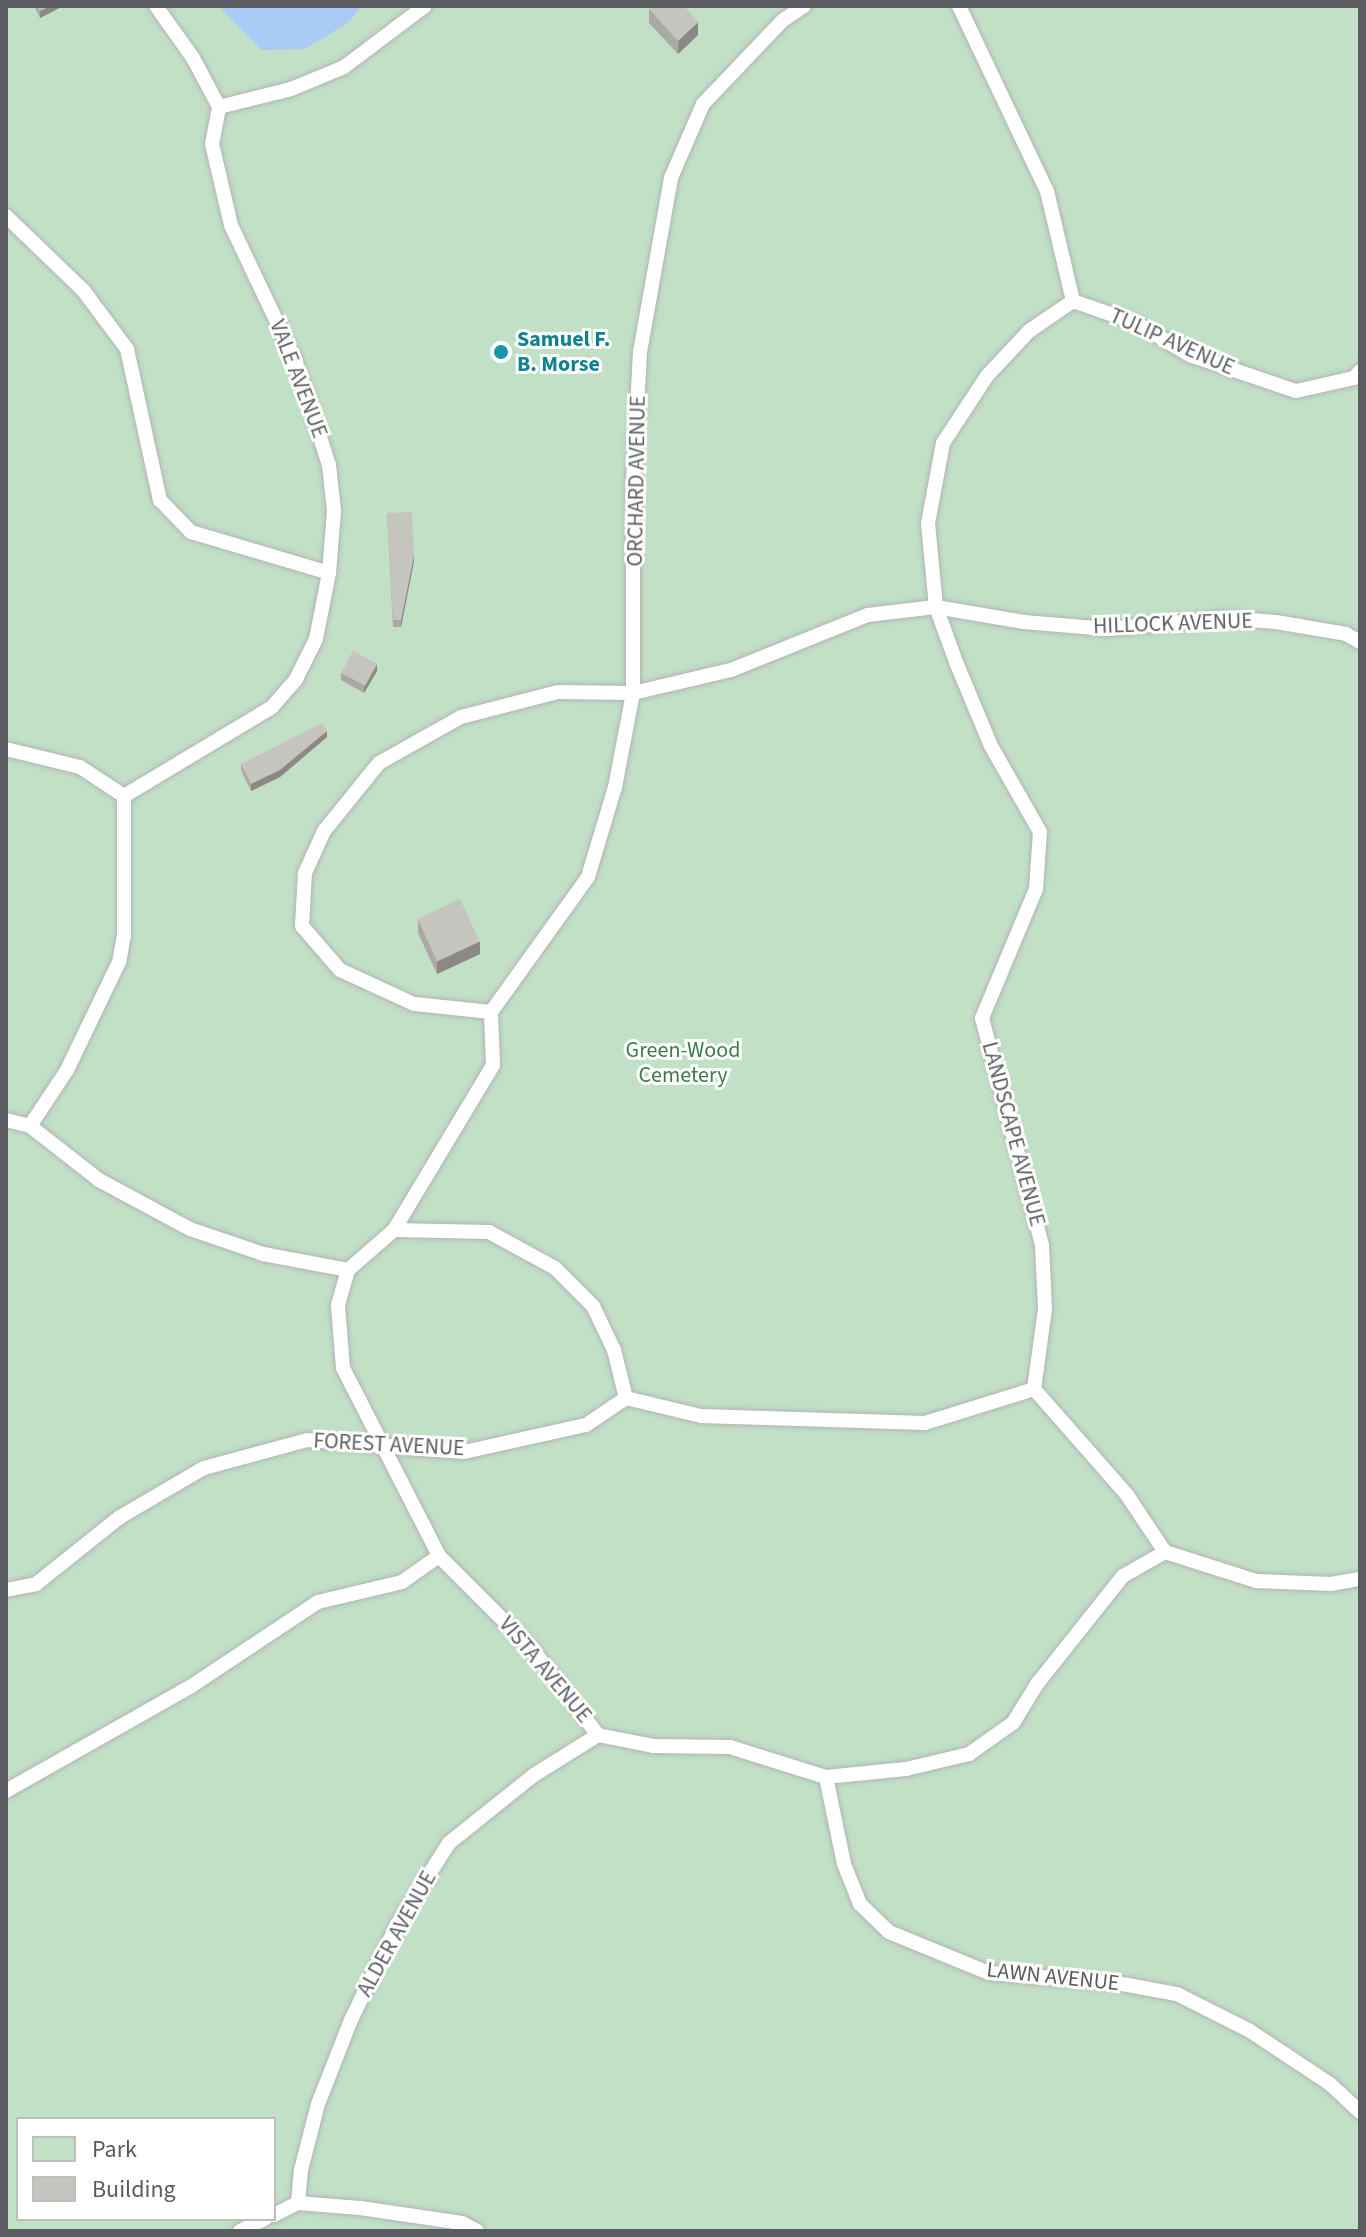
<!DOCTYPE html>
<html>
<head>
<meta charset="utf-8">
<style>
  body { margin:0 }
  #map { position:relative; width:1366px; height:2237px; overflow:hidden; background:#ebeae2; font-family:"Source Sans 3",sans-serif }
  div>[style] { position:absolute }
  .green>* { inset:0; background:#c1e0c5 }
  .water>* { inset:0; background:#aacbf3 }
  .roads { filter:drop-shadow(0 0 2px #b2b3b8) drop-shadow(0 0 2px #b2b3b8) }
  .lane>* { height:14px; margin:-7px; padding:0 7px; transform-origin:7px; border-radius:7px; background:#fff }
  .wall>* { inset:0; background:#aaa9a4 }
  .shaded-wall>* { inset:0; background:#8b8986 }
  .building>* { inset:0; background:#c6c4bf; transform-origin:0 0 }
  .dots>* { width:22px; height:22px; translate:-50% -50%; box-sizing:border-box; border:4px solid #fff; border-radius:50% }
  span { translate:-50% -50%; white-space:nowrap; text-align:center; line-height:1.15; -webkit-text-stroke:6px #fff; paint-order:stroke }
  .culture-label { font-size:22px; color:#0d838f; font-weight:700 }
  .left { translate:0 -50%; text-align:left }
  .street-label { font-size:22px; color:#5a5c61 }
  .park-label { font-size:22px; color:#3f7b48 }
  .frame { position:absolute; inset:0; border:8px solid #5a5c61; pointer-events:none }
  .legend { position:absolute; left:16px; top:2117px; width:260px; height:104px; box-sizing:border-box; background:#fff; border:2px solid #bdbec0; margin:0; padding:10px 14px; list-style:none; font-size:24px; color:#5a5c61 }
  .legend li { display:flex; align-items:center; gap:16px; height:40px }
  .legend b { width:40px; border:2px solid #bdbec0 }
</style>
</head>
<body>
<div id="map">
  <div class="green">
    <i style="clip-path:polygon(evenodd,6px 6px,1360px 6px,1360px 2231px,6px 2231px,6px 6px,18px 2119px,274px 2119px,274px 2219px,18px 2219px,18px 2119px)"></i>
  </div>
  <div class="water">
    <i style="clip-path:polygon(218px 6px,362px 6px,349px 22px,305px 49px,262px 50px)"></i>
  </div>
  <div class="roads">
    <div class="lane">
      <i style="left:156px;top:6px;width:64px;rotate:54.6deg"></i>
      <i style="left:193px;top:58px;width:55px;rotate:62deg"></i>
      <i style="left:804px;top:6px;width:25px;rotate:146deg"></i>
      <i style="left:783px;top:20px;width:116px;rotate:133.6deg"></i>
      <i style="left:703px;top:104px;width:81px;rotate:113.4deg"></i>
      <i style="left:671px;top:178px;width:177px;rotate:100.1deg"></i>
      <i style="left:640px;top:352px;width:129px;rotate:93.1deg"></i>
      <i style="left:633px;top:481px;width:212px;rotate:90deg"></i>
      <i style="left:633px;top:693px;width:96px;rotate:100.8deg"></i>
      <i style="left:615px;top:787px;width:94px;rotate:106.7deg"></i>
      <i style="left:588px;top:877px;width:166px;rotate:125.7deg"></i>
      <i style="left:491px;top:1012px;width:77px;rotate:-174.1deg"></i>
      <i style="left:414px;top:1004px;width:81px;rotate:-155.3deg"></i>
      <i style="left:340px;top:970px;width:58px;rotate:-130.8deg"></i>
      <i style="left:302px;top:926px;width:53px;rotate:-86.8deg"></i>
      <i style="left:305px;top:873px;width:46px;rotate:-65.7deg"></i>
      <i style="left:324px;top:831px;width:87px;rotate:-51deg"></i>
      <i style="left:379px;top:763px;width:94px;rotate:-29.3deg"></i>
      <i style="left:461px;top:717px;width:100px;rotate:-14.5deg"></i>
      <i style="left:558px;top:692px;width:75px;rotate:0.8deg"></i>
      <i style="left:633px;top:693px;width:101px;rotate:-13.2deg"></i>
      <i style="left:731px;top:670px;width:148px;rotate:-21.9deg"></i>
      <i style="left:868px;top:615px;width:68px;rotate:-6.7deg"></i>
      <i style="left:936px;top:607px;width:89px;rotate:9.7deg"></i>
      <i style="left:1024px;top:622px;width:83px;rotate:4.8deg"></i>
      <i style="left:1107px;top:629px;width:118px;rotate:-5.4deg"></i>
      <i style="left:1224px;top:618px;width:52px;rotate:4.4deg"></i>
      <i style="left:1276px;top:622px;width:71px;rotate:9.7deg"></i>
      <i style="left:1346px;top:634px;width:16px;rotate:30deg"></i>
      <i style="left:959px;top:6px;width:205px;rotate:64.6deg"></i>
      <i style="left:1047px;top:191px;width:113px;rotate:76.7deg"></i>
      <i style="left:1073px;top:301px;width:53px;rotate:145.7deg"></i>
      <i style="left:1029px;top:331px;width:62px;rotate:133deg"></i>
      <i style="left:987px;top:376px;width:80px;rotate:123.3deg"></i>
      <i style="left:943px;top:443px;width:81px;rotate:100.6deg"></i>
      <i style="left:928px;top:523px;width:84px;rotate:84.6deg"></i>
      <i style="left:936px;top:607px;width:59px;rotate:70deg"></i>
      <i style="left:956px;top:662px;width:91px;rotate:67.4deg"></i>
      <i style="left:991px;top:746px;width:99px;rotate:60.3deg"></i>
      <i style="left:1040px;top:832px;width:57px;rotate:94deg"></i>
      <i style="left:1036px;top:889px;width:140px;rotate:112.7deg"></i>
      <i style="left:982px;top:1018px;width:235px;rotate:75.2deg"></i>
      <i style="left:1042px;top:1245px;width:64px;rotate:87.3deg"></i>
      <i style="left:1045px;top:1309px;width:81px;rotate:97.8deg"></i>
      <i style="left:1034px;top:1389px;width:141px;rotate:48.7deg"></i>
      <i style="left:1127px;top:1495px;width:69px;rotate:56.3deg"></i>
      <i style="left:1165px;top:1552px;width:96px;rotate:17.7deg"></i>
      <i style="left:1256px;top:1581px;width:75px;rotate:2.3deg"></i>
      <i style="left:1331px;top:1584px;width:29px;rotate:-10deg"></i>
      <i style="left:219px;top:107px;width:74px;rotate:-14deg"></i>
      <i style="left:291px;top:89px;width:57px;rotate:-22.5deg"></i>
      <i style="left:344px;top:67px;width:101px;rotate:-37deg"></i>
      <i style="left:6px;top:216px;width:107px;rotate:43.9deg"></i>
      <i style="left:83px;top:290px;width:74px;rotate:53.3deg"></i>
      <i style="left:127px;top:349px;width:155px;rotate:77.7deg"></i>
      <i style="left:160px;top:500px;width:45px;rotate:45.9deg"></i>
      <i style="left:191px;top:532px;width:144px;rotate:16.5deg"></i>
      <i style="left:1073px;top:301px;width:67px;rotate:19.2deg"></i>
      <i style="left:1136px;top:323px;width:63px;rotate:30.7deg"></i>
      <i style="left:1190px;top:355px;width:112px;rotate:18.8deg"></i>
      <i style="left:1296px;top:391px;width:59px;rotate:-12.6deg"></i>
      <i style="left:1354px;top:378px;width:9px;rotate:-49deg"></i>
      <i style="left:6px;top:749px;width:76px;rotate:13.7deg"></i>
      <i style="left:80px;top:767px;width:53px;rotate:33.4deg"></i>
      <i style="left:124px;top:796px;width:139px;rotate:90deg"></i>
      <i style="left:124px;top:935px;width:27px;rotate:100deg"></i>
      <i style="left:119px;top:962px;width:120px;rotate:115.7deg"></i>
      <i style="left:67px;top:1070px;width:67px;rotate:123.5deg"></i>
      <i style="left:124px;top:796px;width:173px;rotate:-31deg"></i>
      <i style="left:272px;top:707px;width:37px;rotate:-49deg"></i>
      <i style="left:296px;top:679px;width:45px;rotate:-63.4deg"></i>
      <i style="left:316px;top:639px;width:67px;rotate:-78.9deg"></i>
      <i style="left:329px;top:573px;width:62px;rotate:-85.4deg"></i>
      <i style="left:334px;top:511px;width:46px;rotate:-96.2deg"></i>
      <i style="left:329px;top:465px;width:110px;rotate:-107.9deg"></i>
      <i style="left:295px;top:360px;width:149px;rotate:-115.4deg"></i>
      <i style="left:231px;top:225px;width:83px;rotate:-103.2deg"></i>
      <i style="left:212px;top:144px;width:38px;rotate:-79deg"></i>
      <i style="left:6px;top:1120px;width:25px;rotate:14deg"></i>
      <i style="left:30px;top:1126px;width:88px;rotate:38deg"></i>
      <i style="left:99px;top:1180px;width:103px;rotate:28.3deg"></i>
      <i style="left:190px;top:1229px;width:77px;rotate:18.9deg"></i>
      <i style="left:263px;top:1254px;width:86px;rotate:10.7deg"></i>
      <i style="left:348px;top:1270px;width:61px;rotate:-41deg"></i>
      <i style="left:394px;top:1230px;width:95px;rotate:1.2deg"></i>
      <i style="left:489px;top:1232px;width:75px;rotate:28.6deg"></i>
      <i style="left:555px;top:1268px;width:54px;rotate:45deg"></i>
      <i style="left:593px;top:1306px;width:49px;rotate:64.5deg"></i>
      <i style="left:614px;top:1350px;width:49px;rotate:76deg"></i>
      <i style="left:394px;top:1230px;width:192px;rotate:-59deg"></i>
      <i style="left:493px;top:1065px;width:53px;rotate:-92.2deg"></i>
      <i style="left:348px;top:1270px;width:37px;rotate:106deg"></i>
      <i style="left:338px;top:1306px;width:62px;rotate:85.4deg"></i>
      <i style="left:343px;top:1368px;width:211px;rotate:62.9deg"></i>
      <i style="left:6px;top:1590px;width:31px;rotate:-11deg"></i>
      <i style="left:36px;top:1584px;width:107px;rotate:-38.6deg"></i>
      <i style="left:120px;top:1517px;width:97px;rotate:-30.3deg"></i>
      <i style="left:204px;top:1468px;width:107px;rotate:-15.2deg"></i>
      <i style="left:307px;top:1440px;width:157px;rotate:4.4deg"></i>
      <i style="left:464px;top:1452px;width:125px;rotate:-12.5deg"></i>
      <i style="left:586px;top:1425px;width:48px;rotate:-34deg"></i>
      <i style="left:626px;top:1398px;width:77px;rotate:13.5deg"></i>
      <i style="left:701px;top:1416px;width:224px;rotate:1.8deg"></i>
      <i style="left:925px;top:1423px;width:114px;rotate:-17.3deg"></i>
      <i style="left:826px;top:1777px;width:89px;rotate:78.3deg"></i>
      <i style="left:844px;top:1864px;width:43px;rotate:68.2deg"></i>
      <i style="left:860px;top:1904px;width:40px;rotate:44deg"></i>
      <i style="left:889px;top:1932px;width:108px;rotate:22.3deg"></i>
      <i style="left:989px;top:1973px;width:128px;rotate:4.5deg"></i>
      <i style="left:1117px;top:1983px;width:61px;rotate:10.4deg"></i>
      <i style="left:1177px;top:1994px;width:82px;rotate:26.9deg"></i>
      <i style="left:1250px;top:2031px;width:96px;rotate:33.5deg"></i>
      <i style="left:1330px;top:2084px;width:41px;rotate:43deg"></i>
      <i style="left:6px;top:1791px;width:211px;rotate:-29.5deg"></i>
      <i style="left:190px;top:1687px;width:154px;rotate:-33.6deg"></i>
      <i style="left:318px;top:1602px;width:86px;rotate:-13.4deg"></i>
      <i style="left:402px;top:1582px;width:45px;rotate:-35.1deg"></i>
      <i style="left:439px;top:1556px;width:133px;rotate:45deg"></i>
      <i style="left:533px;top:1650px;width:107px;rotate:52.6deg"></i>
      <i style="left:598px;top:1735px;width:56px;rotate:11.3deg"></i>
      <i style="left:653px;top:1746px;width:77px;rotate:0.7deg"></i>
      <i style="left:730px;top:1747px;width:101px;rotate:17.4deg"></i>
      <i style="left:826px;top:1777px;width:80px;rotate:-5.7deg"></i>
      <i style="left:906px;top:1769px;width:65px;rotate:-13.4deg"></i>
      <i style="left:969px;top:1754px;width:54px;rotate:-35.2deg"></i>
      <i style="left:1013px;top:1723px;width:46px;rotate:-58.4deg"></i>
      <i style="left:1037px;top:1684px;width:138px;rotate:-51.5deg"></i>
      <i style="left:1123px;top:1576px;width:48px;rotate:-29.7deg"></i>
      <i style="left:298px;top:2203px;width:33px;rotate:-85deg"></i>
      <i style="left:301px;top:2170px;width:68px;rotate:-75.6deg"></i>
      <i style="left:318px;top:2104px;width:90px;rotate:-68.6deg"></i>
      <i style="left:351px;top:2020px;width:106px;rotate:-64.2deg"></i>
      <i style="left:397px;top:1925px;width:97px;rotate:-57.6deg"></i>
      <i style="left:449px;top:1843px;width:109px;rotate:-38.7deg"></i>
      <i style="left:534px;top:1775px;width:75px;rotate:-32deg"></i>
      <i style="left:274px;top:2215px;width:27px;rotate:-27deg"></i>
      <i style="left:298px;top:2203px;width:62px;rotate:4.6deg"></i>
      <i style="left:360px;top:2208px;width:103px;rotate:8.4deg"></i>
      <i style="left:462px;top:2223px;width:17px;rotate:28deg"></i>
      <i style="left:240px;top:2231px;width:28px;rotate:-26deg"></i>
    </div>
  </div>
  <div class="wall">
    <i style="clip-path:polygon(34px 6px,63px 6px,40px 18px)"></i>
    <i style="clip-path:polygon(649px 9px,698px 35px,678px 54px,649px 23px)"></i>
    <i style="clip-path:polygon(387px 513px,414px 561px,401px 627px,393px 627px)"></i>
    <i style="clip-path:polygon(377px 671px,364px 693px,341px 680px,341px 673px)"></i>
    <i style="clip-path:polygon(327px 737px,280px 777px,251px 791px,241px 770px,241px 764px)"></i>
    <i style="clip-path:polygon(418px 919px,480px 954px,437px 974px,418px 933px)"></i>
  </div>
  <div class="shaded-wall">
    <i style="clip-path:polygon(50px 6px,63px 6px,40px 18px,40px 11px)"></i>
    <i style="clip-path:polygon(698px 22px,698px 35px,678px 54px,678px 41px)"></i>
    <i style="clip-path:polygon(414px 555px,414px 561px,401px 627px,401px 620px)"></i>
    <i style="clip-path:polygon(377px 664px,377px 671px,364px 693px,364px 687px)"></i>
    <i style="clip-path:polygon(327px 731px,327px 737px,280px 777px,251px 791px,251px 784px)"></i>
    <i style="clip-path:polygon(480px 941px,480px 954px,437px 974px,437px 960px)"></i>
  </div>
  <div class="building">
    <i style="clip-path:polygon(37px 6px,50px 6px,40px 11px)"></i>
    <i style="clip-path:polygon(652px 6px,684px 6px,698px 22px,678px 41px,649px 9px)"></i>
    <i style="clip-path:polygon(412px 512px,414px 555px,401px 620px,393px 620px,387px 513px)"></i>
    <i style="left:353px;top:651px;width:27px;height:25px;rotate:28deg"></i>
    <i style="clip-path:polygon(322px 723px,327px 731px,280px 770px,251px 784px,241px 764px)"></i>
    <i style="left:460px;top:899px;width:47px;height:47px;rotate:65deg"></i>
  </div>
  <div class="dots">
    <i style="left:501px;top:352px;background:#0f9aa8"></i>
  </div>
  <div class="culture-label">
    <span class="left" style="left:517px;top:352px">Samuel F.<br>B. Morse</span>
  </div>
  <div class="street-label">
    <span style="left:1172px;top:342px;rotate:24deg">TULIP AVENUE</span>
    <span style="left:298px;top:379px;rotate:69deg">VALE AVENUE</span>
    <span style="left:637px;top:481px;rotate:-89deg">ORCHARD AVENUE</span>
    <span style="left:1173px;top:624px;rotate:-2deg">HILLOCK AVENUE</span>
    <span style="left:1013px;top:1134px;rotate:75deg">LANDSCAPE AVENUE</span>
    <span style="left:389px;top:1445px;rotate:3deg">FOREST AVENUE</span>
    <span style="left:545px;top:1670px;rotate:50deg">VISTA AVENUE</span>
    <span style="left:397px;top:1934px;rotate:-61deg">ALDER AVENUE</span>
    <span style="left:1053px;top:1977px;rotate:6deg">LAWN AVENUE</span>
  </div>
  <div class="park-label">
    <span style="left:683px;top:1063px">Green-Wood<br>Cemetery</span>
  </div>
  <div class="frame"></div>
  <ul class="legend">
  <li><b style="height:22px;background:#c1e0c5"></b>Park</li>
  <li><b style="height:22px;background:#c6c4bf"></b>Building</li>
  </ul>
</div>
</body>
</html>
